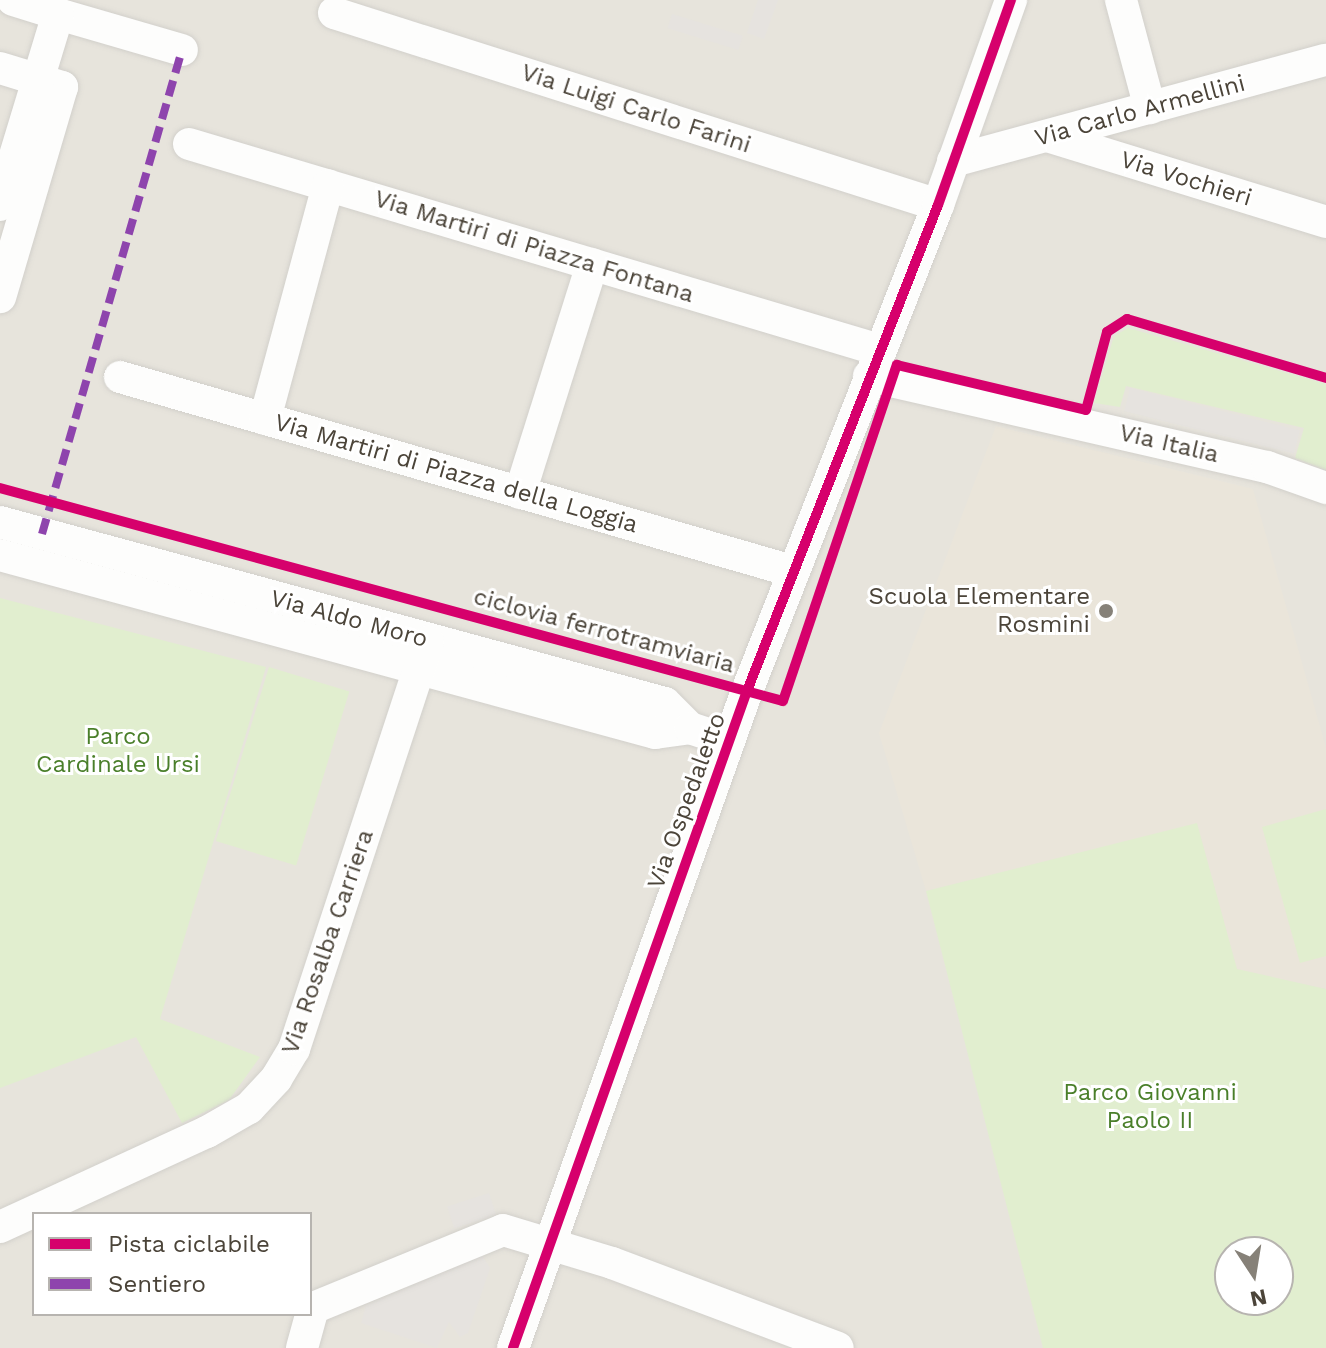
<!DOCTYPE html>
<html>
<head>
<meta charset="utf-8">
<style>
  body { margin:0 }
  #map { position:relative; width:1326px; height:1348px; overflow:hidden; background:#f4f2ee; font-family:"Work Sans",sans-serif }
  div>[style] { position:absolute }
  .residential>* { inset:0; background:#e7e4dc }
  .education>* { inset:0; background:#eae5da }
  .green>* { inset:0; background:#e1eecf; transform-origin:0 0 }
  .parking>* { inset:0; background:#e6e3df; transform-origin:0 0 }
  .roads { filter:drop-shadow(0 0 2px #d2d0cb) drop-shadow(0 0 2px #d2d0cb) }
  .minor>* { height:32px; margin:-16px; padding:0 16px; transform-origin:16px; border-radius:16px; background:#fdfdfc }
  .quiet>* { height:8px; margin-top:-4px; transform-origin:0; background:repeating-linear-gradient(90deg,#8e44ad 0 16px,transparent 0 24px) }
  .cycleway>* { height:10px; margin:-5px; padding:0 5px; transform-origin:5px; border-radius:5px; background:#d6006c }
  .dots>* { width:22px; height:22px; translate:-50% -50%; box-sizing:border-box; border:4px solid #fff; border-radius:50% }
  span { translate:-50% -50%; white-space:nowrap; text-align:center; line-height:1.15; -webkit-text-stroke:6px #fff; paint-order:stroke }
  .street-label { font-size:24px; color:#4b4439 }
  .poi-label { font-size:24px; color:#4b4439 }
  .right { translate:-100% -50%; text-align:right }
  .park-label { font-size:24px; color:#4a7f2a }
  .legend { position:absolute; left:32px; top:1212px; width:280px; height:104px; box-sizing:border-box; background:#fff; border:2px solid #b7b4b0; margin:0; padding:10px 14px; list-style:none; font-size:24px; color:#4b4439 }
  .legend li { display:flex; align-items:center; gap:16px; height:40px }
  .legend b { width:40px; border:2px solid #b7b4b0 }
  .north { position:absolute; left:1214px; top:1236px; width:80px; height:80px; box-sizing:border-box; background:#fff; border:2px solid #b7b4b0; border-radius:50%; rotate:168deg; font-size:22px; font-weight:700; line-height:32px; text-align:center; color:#4b4439 }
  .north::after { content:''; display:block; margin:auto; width:28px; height:36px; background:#868178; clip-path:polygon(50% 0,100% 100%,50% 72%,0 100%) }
</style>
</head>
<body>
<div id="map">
  <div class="residential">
    <i style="clip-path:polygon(evenodd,0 0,1326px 0,1326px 1348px,0 1348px,0 0,34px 1214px,310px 1214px,310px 1314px,34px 1314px,34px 1214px,0 0,1230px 1252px,1278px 1252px,1278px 1300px,1230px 1300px,1230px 1252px)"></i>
  </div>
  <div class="education">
    <i style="clip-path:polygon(996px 426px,1253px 489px,1326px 748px,1326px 989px,1237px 970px,1197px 824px,926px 891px,879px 733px)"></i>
  </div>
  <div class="green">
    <i style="clip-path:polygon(1128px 328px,1326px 384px,1326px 470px,1295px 458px,1304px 428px,1126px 386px,1120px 407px,1094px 403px,1114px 336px)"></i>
    <i style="clip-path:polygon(0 598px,266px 667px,160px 1019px,260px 1057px,229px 1100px,182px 1123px,136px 1037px,0 1088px)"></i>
    <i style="left:269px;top:667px;width:84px;height:182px;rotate:17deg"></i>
    <i style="clip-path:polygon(1326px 809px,1326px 956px,1300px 963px,1262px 827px)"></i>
    <i style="clip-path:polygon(evenodd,1197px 823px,1237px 969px,1326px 989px,1326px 1348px,1043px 1348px,926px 891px,1197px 823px,1230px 1252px,1278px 1252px,1278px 1300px,1230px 1300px,1230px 1252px)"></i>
  </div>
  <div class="parking">
    <i style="clip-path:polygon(758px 0,778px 0,764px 39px,747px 33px)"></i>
    <i style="left:672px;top:14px;width:74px;height:15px;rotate:17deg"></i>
    <i style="left:1130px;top:388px;width:175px;height:24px;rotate:14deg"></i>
    <i style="left:489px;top:1193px;width:23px;height:44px;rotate:72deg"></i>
    <i style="clip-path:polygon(482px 1255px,490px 1268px,468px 1333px,460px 1337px,449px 1322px,437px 1348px,361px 1323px,366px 1305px)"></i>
  </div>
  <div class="roads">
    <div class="minor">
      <i style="left:1121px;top:0;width:112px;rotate:75deg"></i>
      <i style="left:334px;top:13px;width:634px;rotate:17.63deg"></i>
      <i style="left:58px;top:14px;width:129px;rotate:16.2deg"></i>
      <i style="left:0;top:68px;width:65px;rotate:17deg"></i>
      <i style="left:62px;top:87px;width:219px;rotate:106.4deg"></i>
      <i style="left:1047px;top:136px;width:292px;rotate:17.1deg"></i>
      <i style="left:189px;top:144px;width:720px;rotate:16.62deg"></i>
      <i style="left:953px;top:161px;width:386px;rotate:-15.2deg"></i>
      <i style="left:0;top:205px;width:200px;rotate:-73.1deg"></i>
      <i style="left:58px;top:14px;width:47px;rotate:-162.7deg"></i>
      <i style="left:869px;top:376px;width:408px;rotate:12.9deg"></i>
      <i style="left:1267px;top:467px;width:63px;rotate:19.6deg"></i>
      <i style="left:120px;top:377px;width:699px;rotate:16.1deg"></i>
      <i style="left:265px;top:419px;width:242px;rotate:-74.9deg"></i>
      <i style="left:520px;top:493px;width:240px;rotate:-72.5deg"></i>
      <i style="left:0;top:522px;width:689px;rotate:15.23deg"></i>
      <i style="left:665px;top:703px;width:35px;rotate:45deg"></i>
      <i style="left:0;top:555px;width:679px;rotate:15.2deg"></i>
      <i style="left:655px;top:733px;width:35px;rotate:-8deg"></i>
      <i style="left:690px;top:728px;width:41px;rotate:18.4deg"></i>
      <i style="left:0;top:1227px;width:228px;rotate:-24.7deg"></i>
      <i style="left:207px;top:1132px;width:48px;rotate:-29.7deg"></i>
      <i style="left:249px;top:1108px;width:40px;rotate:-47deg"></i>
      <i style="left:276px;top:1079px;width:35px;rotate:-59deg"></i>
      <i style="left:294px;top:1049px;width:429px;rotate:-71.8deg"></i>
      <i style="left:302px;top:1348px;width:41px;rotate:-74.6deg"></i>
      <i style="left:313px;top:1308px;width:205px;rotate:-22.3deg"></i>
      <i style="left:503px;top:1230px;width:114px;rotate:16.8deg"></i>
      <i style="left:612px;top:1263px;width:241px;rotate:20.6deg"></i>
      <i style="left:513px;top:1348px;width:697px;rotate:-70.4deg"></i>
      <i style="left:747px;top:691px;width:522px;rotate:-68.54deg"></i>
      <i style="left:938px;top:205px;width:218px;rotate:-70.4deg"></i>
    </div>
  </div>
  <div class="quiet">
    <i style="left:42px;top:534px;width:504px;rotate:-73.87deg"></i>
  </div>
  <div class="cycleway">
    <i style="left:0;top:488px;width:811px;rotate:15.22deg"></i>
    <i style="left:783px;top:701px;width:355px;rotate:-71.3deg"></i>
    <i style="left:897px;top:365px;width:194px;rotate:13.4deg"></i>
    <i style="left:1086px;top:410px;width:81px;rotate:-74.9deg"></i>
    <i style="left:1107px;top:332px;width:24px;rotate:-33deg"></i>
    <i style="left:1127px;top:319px;width:208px;rotate:16.5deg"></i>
    <i style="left:513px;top:1348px;width:697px;rotate:-70.4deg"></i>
    <i style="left:747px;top:691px;width:522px;rotate:-68.54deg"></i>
    <i style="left:938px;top:205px;width:218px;rotate:-70.4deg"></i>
  </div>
  <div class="dots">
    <i style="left:1106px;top:611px;background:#868178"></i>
  </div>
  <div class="street-label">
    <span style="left:636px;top:109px;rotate:18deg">Via Luigi Carlo Farini</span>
    <span style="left:1140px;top:111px;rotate:-15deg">Via Carlo Armellini</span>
    <span style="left:1186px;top:179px;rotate:17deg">Via Vochieri</span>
    <span style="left:534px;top:247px;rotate:17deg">Via Martiri di Piazza Fontana</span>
    <span style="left:1169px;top:444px;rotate:13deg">Via Italia</span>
    <span style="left:456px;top:474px;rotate:16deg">Via Martiri di Piazza della Loggia</span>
    <span style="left:349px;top:619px;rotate:15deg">Via Aldo Moro</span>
    <span style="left:604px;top:631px;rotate:15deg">ciclovia ferrotramviaria</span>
    <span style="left:687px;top:801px;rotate:-70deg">Via Ospedaletto</span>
    <span style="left:328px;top:942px;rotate:-71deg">Via Rosalba Carriera</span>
  </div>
  <div class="poi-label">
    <span class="right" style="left:1090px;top:611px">Scuola Elementare<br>Rosmini</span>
  </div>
  <div class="park-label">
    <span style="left:118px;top:751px">Parco<br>Cardinale Ursi</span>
    <span style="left:1150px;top:1107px">Parco Giovanni<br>Paolo II</span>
  </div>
  <ul class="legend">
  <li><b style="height:10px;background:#d6006c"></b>Pista ciclabile</li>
  <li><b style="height:10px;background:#8e44ad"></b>Sentiero</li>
  </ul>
  <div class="north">N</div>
</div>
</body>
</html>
